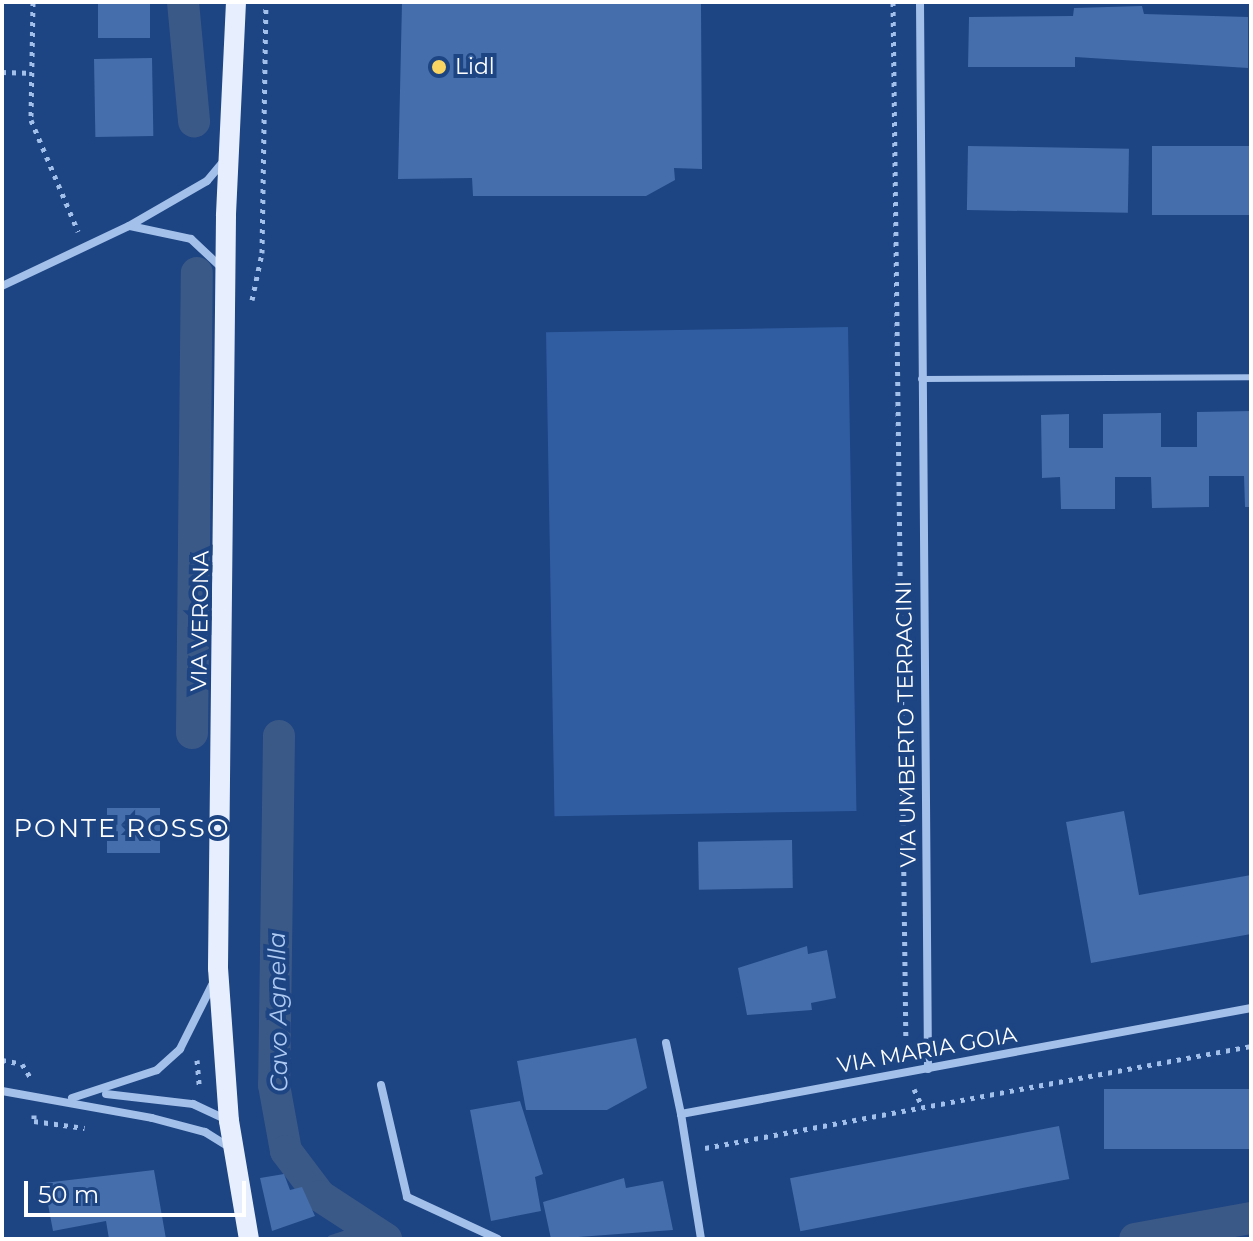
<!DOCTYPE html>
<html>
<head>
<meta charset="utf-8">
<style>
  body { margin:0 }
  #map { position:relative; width:1253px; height:1241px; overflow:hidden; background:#1d4483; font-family:Montserrat,sans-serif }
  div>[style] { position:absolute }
  .green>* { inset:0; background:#305da1; transform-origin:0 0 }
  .stream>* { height:9px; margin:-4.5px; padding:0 4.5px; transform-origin:4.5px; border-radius:4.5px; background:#3b5987 }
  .canal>* { height:32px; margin:-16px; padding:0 16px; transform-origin:16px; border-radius:16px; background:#3b5987 }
  .building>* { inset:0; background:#456eac; transform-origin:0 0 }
  .path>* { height:5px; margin-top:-2.5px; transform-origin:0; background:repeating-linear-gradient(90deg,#a3c0ea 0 4px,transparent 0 10px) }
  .service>* { height:6px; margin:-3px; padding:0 3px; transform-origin:3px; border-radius:3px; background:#a3c0ea }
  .minor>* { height:8px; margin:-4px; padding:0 4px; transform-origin:4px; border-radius:4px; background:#a3c0ea }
  .primary>* { height:20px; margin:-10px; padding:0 10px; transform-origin:10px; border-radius:10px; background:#e7effe }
  .dots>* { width:22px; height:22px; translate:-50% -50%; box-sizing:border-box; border:4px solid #1d4483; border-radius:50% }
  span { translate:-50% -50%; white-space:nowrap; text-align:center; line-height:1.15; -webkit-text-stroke:8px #1d4483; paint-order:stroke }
  .poi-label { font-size:22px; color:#fff }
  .left { translate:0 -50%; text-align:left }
  .street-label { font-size:22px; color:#fff }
  .water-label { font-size:24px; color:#aecaf2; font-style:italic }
  .quarter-label { font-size:26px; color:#fff; letter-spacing:2px }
  .frame { position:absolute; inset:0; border:4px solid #fff; pointer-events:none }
  .scale { position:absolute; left:24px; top:1181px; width:222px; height:36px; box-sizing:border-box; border:4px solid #fff; border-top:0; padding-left:10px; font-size:24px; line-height:28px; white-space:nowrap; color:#fff; -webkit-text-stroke:6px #1d4483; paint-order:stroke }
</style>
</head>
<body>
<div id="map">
  <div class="green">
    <i style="left:848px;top:327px;width:484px;height:302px;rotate:89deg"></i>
  </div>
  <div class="stream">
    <i style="left:331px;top:1239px;width:39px;rotate:-18deg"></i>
  </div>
  <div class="canal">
    <i style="left:183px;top:2px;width:120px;rotate:84.7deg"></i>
    <i style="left:192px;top:733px;width:460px;rotate:-89.4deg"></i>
    <i style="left:279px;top:736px;width:349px;rotate:90.8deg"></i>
    <i style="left:274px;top:1085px;width:67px;rotate:79.7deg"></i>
    <i style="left:286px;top:1151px;width:56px;rotate:52.9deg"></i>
    <i style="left:320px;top:1196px;width:79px;rotate:33.1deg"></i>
    <i style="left:1135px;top:1239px;width:118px;rotate:-10.3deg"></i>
  </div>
  <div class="building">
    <i style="left:98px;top:2px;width:52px;height:36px"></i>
    <i style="clip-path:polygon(402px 2px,701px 2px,702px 169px,674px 168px,675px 180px,646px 196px,473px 196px,472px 178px,398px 179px)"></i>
    <i style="clip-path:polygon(1142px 6px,1144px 14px,1248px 17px,1248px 68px,1075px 57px,1075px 67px,968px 67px,969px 17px,1073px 16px,1074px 8px)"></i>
    <i style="left:152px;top:58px;width:78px;height:58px;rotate:89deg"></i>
    <i style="left:968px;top:146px;width:161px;height:64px;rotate:1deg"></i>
    <i style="left:1152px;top:146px;width:99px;height:69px"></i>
    <i style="clip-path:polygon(1251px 411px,1251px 507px,1245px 507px,1244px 476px,1209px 476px,1209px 507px,1152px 508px,1151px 477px,1115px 477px,1115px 509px,1061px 509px,1060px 477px,1042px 478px,1041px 415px,1069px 414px,1069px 448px,1103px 448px,1103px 414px,1161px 413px,1161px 447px,1197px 447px,1197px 412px)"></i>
    <i style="left:107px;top:808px;width:53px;height:45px"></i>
    <i style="clip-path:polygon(1124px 811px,1139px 895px,1251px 875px,1251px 934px,1091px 963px,1066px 822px)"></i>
    <i style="left:792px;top:840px;width:48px;height:94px;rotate:89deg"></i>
    <i style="clip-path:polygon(807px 946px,808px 954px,827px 950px,836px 998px,811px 1003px,812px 1010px,747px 1015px,738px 968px)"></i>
    <i style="clip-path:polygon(636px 1038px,647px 1088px,607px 1110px,526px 1110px,517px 1061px)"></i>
    <i style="left:1251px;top:1089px;width:60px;height:147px;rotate:90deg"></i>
    <i style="clip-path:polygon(520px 1101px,543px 1174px,535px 1177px,541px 1211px,491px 1221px,470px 1110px)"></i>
    <i style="left:1059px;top:1126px;width:54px;height:274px;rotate:79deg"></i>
    <i style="clip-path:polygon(154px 1170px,166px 1239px,109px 1239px,106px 1221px,53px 1231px,44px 1183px)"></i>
    <i style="clip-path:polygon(284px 1174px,290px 1190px,302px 1187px,315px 1216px,272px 1231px,260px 1178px)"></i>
    <i style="clip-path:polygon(624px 1178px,626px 1188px,663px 1181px,673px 1230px,551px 1239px,543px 1202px)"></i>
  </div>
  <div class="path">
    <i style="left:33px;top:2px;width:118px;rotate:91deg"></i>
    <i style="left:31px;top:120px;width:121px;rotate:67.1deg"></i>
    <i style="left:893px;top:2px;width:1055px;rotate:89.29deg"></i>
    <i style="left:2px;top:72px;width:25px;rotate:2deg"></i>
    <i style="left:252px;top:300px;width:48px;rotate:-78deg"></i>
    <i style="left:262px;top:253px;width:251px;rotate:-89.1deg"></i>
    <i style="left:2px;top:1060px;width:20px;rotate:11deg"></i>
    <i style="left:22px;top:1064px;width:15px;rotate:58deg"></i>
    <i style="left:197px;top:1060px;width:25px;rotate:85deg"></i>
    <i style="left:914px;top:1089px;width:21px;rotate:65deg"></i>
    <i style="left:34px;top:1115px;width:6px;rotate:90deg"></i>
    <i style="left:34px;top:1121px;width:51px;rotate:7.8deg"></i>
    <i style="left:705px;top:1148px;width:555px;rotate:-10.58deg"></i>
  </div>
  <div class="service">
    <i style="left:921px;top:379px;width:330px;rotate:-0.3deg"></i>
  </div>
  <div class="minor">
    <i style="left:920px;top:2px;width:1067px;rotate:89.57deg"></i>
    <i style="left:130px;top:226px;width:62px;rotate:12deg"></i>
    <i style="left:191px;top:239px;width:44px;rotate:43.2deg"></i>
    <i style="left:2px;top:286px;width:140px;rotate:-25.3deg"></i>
    <i style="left:129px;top:226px;width:90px;rotate:-30deg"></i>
    <i style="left:207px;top:181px;width:26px;rotate:-50deg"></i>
    <i style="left:666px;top:1043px;width:73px;rotate:78.1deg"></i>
    <i style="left:681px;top:1114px;width:580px;rotate:-10.53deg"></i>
    <i style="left:381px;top:1085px;width:115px;rotate:76.9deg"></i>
    <i style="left:407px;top:1197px;width:100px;rotate:24.8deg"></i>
    <i style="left:2px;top:1091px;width:152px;rotate:10.2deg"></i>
    <i style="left:152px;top:1118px;width:55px;rotate:14.8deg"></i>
    <i style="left:205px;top:1132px;width:31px;rotate:32deg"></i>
    <i style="left:106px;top:1094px;width:88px;rotate:6.6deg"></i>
    <i style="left:193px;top:1104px;width:38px;rotate:25deg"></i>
    <i style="left:72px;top:1098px;width:89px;rotate:-18.2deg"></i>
    <i style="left:157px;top:1070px;width:31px;rotate:-42deg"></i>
    <i style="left:180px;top:1049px;width:72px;rotate:-63.4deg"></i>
    <i style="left:681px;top:1114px;width:127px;rotate:80.9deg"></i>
  </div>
  <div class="primary">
    <i style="left:236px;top:2px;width:214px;rotate:92.7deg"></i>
    <i style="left:226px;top:216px;width:752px;rotate:90.61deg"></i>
    <i style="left:218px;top:968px;width:153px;rotate:85.9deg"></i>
    <i style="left:229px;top:1121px;width:120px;rotate:80.4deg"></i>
  </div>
  <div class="dots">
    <i style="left:439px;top:67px;background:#fad561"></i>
  </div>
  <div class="poi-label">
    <span class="left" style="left:455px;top:67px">Lidl</span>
  </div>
  <div class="street-label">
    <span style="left:200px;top:621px;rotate:-89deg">VIA VERONA</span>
    <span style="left:906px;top:724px;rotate:-91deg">VIA UMBERTO TERRACINI</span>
    <span style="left:927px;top:1050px;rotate:-10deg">VIA MARIA GOIA</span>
  </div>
  <div class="water-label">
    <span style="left:278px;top:1012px;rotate:-91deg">Cavo Agnella</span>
  </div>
  <div class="quarter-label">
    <span style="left:122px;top:829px">PONTE ROSSO</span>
  </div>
  <div class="frame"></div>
  <div class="scale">50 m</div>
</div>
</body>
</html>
